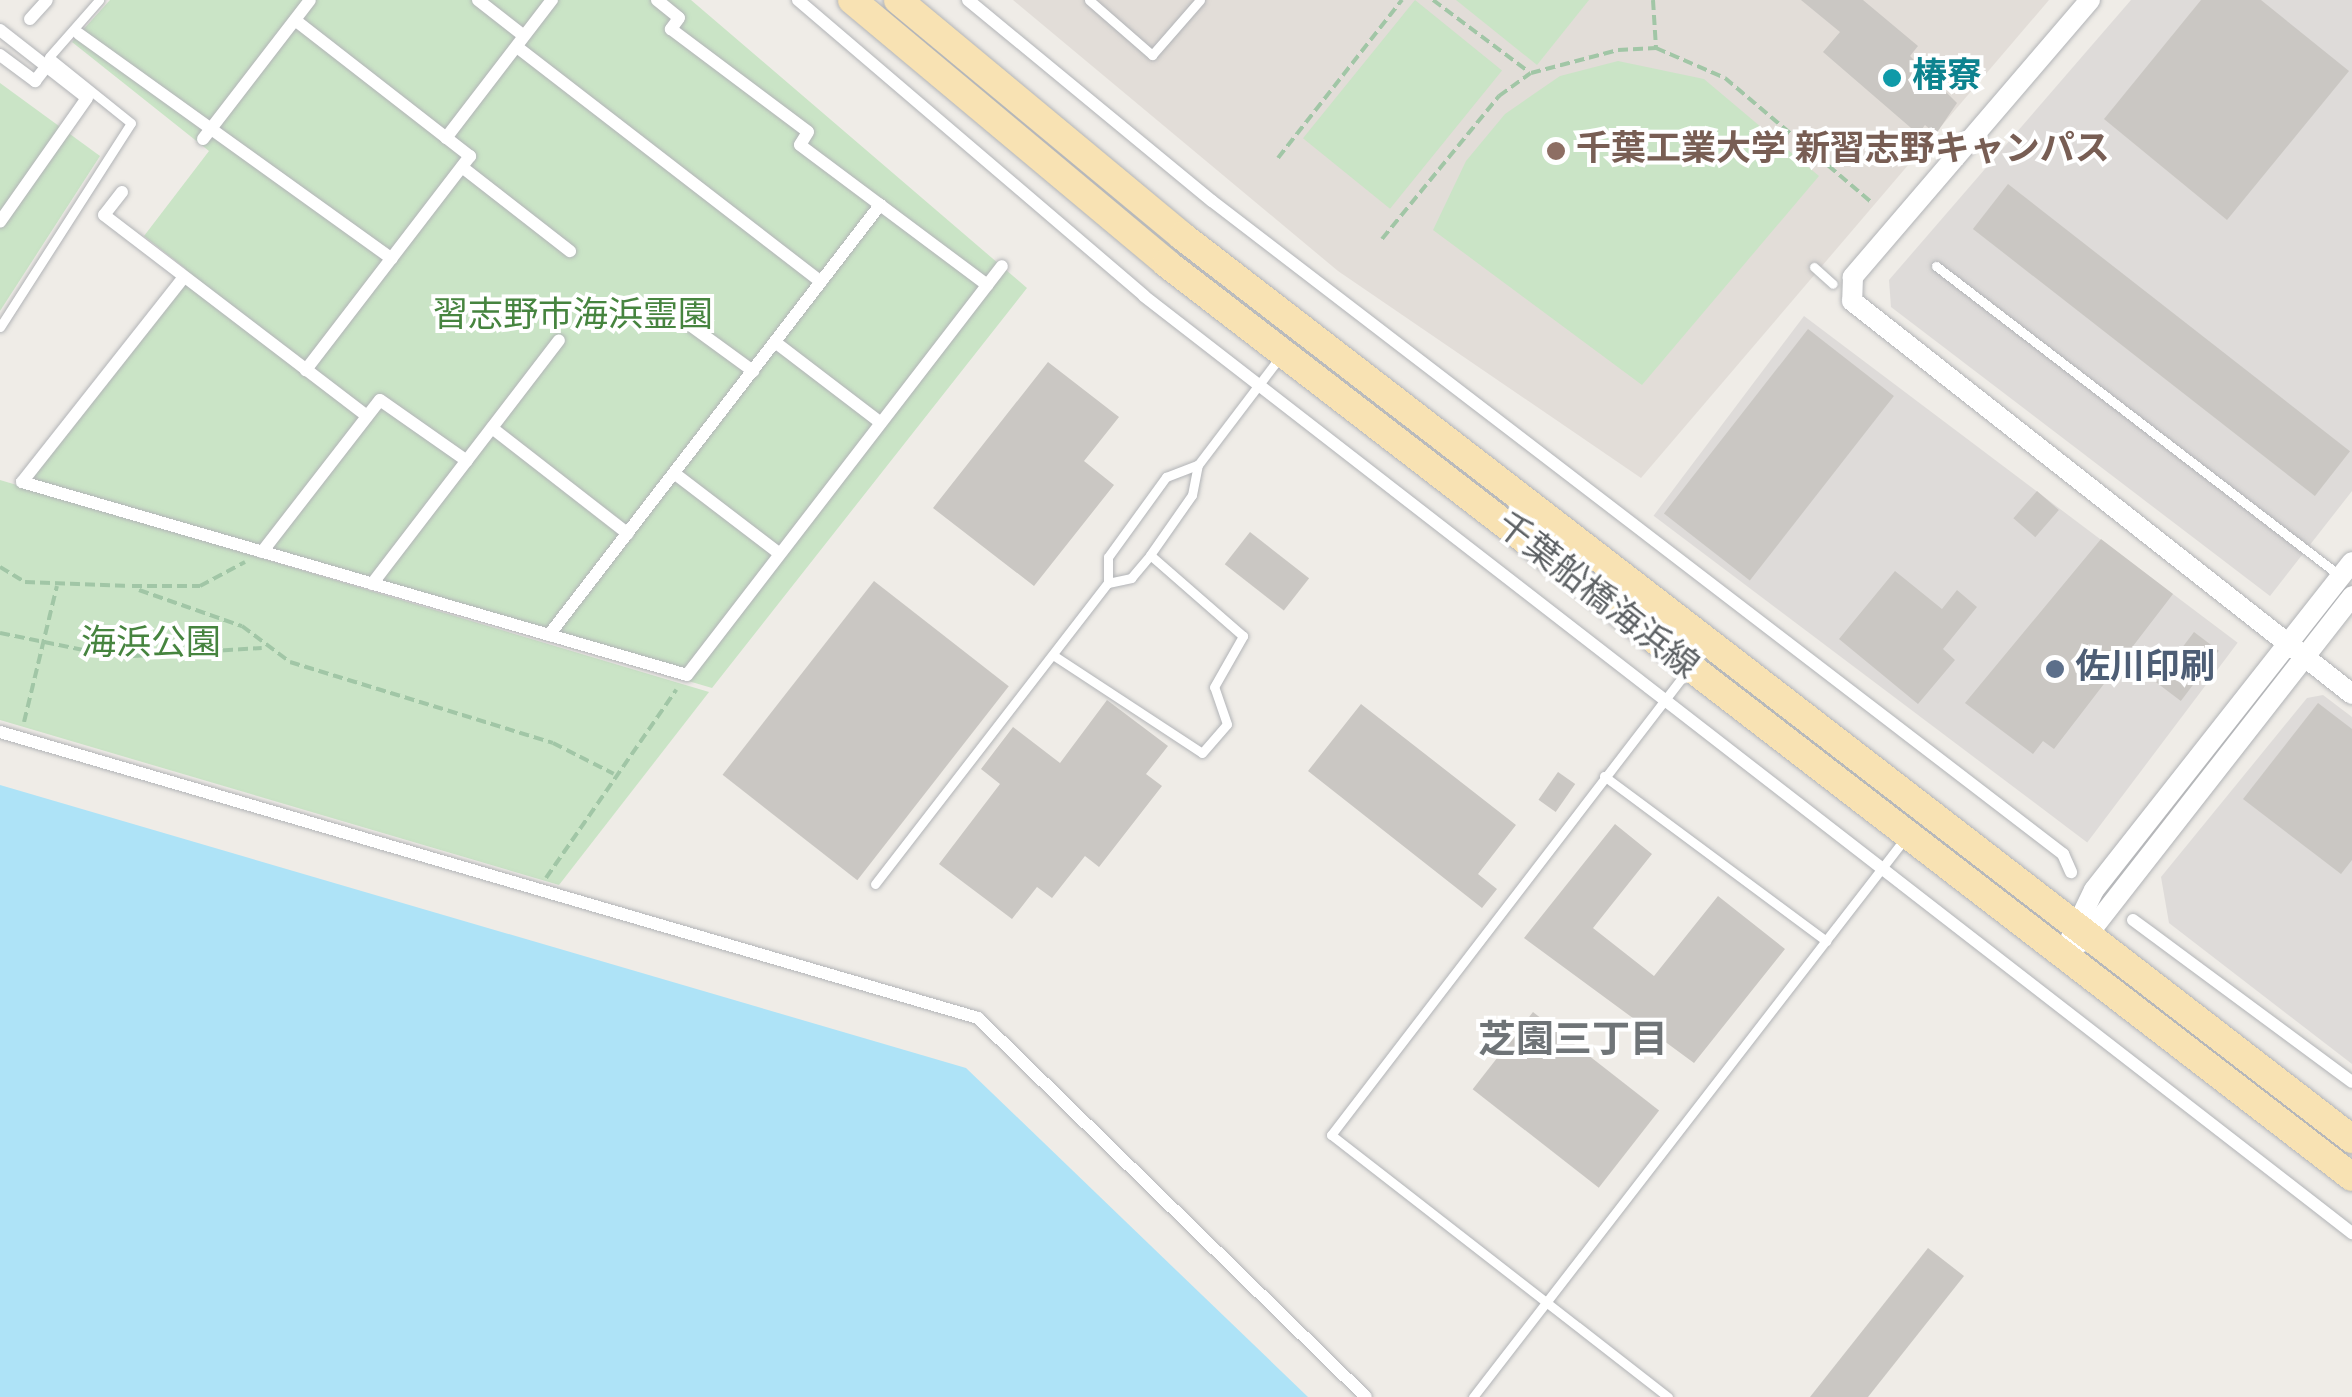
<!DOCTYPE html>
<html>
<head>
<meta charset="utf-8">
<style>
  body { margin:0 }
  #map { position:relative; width:2352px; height:1397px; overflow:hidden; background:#efece7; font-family:Overpass,"Noto Sans JP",sans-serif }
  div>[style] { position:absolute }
  .industrial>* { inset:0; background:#dedbd9; transform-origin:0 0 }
  .education>* { inset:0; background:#e2ddd8 }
  .green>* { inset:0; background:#cae4c6; transform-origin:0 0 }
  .water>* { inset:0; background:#aee3f7 }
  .building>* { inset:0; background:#cac7c3; transform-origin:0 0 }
  .path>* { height:4px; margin-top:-2px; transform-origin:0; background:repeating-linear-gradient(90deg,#a1c6a6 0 10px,transparent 0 15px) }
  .roads { filter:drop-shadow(0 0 2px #b2b4b7) drop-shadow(0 0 2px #b2b4b7) }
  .service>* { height:9px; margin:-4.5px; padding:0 4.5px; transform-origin:4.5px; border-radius:4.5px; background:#fff }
  .pedestrian>* { height:12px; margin:-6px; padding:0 6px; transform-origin:6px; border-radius:6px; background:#fff }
  .tertiary>* { height:20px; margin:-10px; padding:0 10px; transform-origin:10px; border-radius:10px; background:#fff }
  .primary>* { height:28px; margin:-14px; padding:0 14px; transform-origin:14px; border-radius:14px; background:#f8e2b3 }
  .dots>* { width:28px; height:28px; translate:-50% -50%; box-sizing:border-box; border:5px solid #fff; border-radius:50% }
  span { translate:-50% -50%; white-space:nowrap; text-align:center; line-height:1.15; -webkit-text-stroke:8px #fff; paint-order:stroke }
  .culture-label { font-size:35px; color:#0d838f; font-weight:700 }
  .left { translate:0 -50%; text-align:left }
  .education-label { font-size:35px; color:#785e54; font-weight:700 }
  .park-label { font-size:35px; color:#46843f }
  .street-label { font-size:35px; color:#5e6265 }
  .service-label { font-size:35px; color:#4e5e75; font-weight:700 }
  .neighbourhood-label { font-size:38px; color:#6f7477; font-weight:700 }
</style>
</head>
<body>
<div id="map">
  <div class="industrial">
    <i style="clip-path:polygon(2131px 0,2352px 0,2352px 491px,2270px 596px,1891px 307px,1889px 280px)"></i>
    <i style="left:1804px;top:316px;width:543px;height:250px;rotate:37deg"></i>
    <i style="clip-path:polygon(2323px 695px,2352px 717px,2352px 1064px,2169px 923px,2161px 877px,2307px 698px)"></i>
  </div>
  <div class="education">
    <i style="clip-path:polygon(1013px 0,2049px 0,1641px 478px,1338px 271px)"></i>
  </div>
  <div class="green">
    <i style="clip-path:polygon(110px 0,691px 0,1027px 288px,712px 688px,18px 483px,186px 269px,144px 236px,209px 151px,72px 42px)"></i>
    <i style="left:1415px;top:0;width:112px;height:178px;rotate:39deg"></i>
    <i style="clip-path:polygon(1456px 0,1589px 0,1537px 65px)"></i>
    <i style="clip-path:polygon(1618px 61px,1704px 79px,1819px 176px,1642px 385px,1433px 230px,1466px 161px,1505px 114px,1560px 76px)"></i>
    <i style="clip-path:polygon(0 83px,100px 156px,0 311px)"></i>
    <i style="clip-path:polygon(0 480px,709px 692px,559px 885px,0 720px)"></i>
  </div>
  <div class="water">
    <i style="clip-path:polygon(0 785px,966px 1068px,1308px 1397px,0 1397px)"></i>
  </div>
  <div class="building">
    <i style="clip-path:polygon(1801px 0,1863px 0,1918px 46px,1910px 56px,1957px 103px,1936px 134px,1925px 125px,1918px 134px,1823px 52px,1840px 32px)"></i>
    <i style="clip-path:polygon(2201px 0,2261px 0,2349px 71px,2227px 220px,2104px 119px)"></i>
    <i style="left:2008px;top:184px;width:434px;height:57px;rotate:38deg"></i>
    <i style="left:1808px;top:329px;width:109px;height:234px;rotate:38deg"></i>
    <i style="clip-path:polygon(1048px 362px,1119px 417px,1084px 461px,1114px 485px,1034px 586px,933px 508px)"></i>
    <i style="left:2037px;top:491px;width:29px;height:36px;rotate:41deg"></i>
    <i style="left:1250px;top:532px;width:75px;height:41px;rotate:38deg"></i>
    <i style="clip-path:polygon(2101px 539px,2173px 594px,2054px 749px,2043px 741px,2033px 754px,1965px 703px)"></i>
    <i style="clip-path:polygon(1895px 571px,1942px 609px,1957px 590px,1977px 607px,1943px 649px,1955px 660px,1918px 704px,1839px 639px)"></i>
    <i style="left:874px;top:581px;width:171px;height:246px;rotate:38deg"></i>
    <i style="left:2194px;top:632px;width:31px;height:63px;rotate:37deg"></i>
    <i style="clip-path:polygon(1107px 700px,1168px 746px,1146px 774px,1162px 786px,1099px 867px,1085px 856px,1052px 898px,1037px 887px,1012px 919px,939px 864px,1000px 784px,981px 769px,1013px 727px,1060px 763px)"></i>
    <i style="clip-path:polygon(2318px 703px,2352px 729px,2352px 860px,2341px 874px,2243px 799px)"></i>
    <i style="clip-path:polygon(1361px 704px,1516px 825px,1478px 874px,1497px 889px,1482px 908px,1308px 771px)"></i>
    <i style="left:1558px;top:772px;width:21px;height:34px;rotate:35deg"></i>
    <i style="clip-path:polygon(1615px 824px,1652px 854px,1593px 928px,1654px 976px,1718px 896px,1785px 949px,1694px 1063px,1524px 938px)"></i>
    <i style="left:1533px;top:1012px;width:160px;height:98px;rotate:38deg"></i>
    <i style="clip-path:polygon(1928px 1248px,1964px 1276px,1868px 1397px,1810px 1397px)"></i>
  </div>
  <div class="path">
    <i style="left:1433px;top:0;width:120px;rotate:36.9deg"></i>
    <i style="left:1653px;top:0;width:48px;rotate:86.4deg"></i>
    <i style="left:1278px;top:158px;width:201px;rotate:-51.9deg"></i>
    <i style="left:1382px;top:239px;width:185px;rotate:-50.7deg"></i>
    <i style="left:1499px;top:96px;width:39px;rotate:-36deg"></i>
    <i style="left:1531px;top:73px;width:90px;rotate:-14.8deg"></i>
    <i style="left:1618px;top:50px;width:38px;rotate:-3deg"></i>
    <i style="left:1656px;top:48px;width:75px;rotate:23.5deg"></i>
    <i style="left:1725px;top:78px;width:192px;rotate:40.3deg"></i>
    <i style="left:0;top:567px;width:29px;rotate:31deg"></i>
    <i style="left:25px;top:582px;width:105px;rotate:2.2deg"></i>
    <i style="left:132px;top:586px;width:68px"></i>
    <i style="left:200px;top:586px;width:51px;rotate:-28.1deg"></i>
    <i style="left:139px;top:590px;width:109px;rotate:19.3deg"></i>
    <i style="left:242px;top:626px;width:60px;rotate:36.9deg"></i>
    <i style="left:290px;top:662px;width:275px;rotate:17.1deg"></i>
    <i style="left:553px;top:743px;width:68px;rotate:26.9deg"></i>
    <i style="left:0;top:633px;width:120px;rotate:11.5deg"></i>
    <i style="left:118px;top:657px;width:144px;rotate:-3.6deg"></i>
    <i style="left:24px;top:722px;width:140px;rotate:-76.4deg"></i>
    <i style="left:546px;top:878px;width:229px;rotate:-55.3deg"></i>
  </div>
  <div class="roads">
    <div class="service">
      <i style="left:1089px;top:0;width:84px;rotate:41.1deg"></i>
      <i style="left:1152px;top:55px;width:73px;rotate:-48.9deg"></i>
      <i style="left:1936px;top:266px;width:508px;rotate:37.48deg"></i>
      <i style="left:1814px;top:267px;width:25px;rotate:42deg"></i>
      <i style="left:0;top:327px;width:242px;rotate:-57.3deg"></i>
      <i style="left:131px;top:123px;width:105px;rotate:-141.2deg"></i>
      <i style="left:49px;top:57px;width:76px;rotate:-48.7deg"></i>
      <i style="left:1108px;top:583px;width:24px;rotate:-12deg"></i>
      <i style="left:1131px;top:578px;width:30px;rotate:-50deg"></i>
      <i style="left:1150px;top:555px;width:73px;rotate:-55deg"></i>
      <i style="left:1192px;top:495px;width:31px;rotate:-79deg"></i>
      <i style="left:1198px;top:465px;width:136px;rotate:-52.8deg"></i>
      <i style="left:1053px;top:655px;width:178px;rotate:33.3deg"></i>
      <i style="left:1202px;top:753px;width:38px;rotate:-49deg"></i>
      <i style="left:1227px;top:724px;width:39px;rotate:-109deg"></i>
      <i style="left:1214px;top:687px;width:59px;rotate:-60.4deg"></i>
      <i style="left:1243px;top:636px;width:123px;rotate:-138.9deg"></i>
      <i style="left:1604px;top:776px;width:277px;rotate:36.6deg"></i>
      <i style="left:875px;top:884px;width:381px;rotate:-52.3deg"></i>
      <i style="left:1108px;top:583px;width:26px;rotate:-90deg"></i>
      <i style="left:1108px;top:557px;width:99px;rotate:-54.1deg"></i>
      <i style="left:1166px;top:477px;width:34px;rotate:-21deg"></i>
      <i style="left:1473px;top:1397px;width:708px;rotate:-52.29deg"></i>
      <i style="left:1668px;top:1397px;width:427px;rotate:-142.1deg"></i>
      <i style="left:1331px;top:1135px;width:585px;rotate:-52.5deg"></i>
    </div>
    <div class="pedestrian">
      <i style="left:478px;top:0;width:58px;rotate:38deg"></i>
      <i style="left:657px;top:0;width:28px;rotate:39deg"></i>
      <i style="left:679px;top:18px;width:14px;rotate:126deg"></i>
      <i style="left:671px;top:29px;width:171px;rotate:36.9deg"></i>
      <i style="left:808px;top:132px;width:15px;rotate:122deg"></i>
      <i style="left:800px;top:145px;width:234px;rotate:36.8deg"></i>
      <i style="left:798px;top:0;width:455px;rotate:40.5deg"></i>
      <i style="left:1144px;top:296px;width:1529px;rotate:37.8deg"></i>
      <i style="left:968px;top:0;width:316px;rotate:39.5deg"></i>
      <i style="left:1212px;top:201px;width:1073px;rotate:37.5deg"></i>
      <i style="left:2063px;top:854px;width:20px;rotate:66deg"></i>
      <i style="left:30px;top:19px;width:25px;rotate:-48deg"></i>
      <i style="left:295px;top:20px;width:222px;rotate:37.9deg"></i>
      <i style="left:470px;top:156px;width:270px;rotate:127.5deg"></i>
      <i style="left:0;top:30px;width:110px;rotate:38deg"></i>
      <i style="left:87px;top:98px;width:151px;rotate:125.1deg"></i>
      <i style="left:79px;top:34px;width:385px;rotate:35.7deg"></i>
      <i style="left:517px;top:47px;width:384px;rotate:37.7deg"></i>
      <i style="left:0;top:55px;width:44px;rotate:36.6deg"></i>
      <i style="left:35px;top:81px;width:16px;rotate:-52deg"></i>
      <i style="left:446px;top:138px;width:174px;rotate:-52.5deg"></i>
      <i style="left:203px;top:139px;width:175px;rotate:-52.4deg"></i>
      <i style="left:462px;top:167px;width:137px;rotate:37.9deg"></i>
      <i style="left:122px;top:192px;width:29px;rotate:128deg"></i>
      <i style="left:104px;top:215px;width:331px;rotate:37.4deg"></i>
      <i style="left:184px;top:277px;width:261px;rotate:128.3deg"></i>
      <i style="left:22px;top:482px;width:692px;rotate:16.18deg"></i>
      <i style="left:687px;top:675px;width:516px;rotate:-52.4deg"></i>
      <i style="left:683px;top:320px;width:87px;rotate:36.1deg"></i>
      <i style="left:775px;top:342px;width:133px;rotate:37.4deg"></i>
      <i style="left:492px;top:428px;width:172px;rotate:37.9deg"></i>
      <i style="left:674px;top:473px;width:133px;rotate:37.4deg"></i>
      <i style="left:262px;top:552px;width:192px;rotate:-52.2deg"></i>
      <i style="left:380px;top:400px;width:106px;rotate:35deg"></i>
      <i style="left:372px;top:584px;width:307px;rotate:-52.5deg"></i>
      <i style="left:549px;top:635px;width:543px;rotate:-52.41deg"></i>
      <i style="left:0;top:732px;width:1019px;rotate:16.3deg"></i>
      <i style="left:978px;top:1018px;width:542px;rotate:44.33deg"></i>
      <i style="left:2133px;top:920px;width:272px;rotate:36.5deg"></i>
    </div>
    <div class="tertiary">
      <i style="left:2090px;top:0;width:365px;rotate:130.6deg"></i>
      <i style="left:1853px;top:277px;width:24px;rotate:92deg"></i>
      <i style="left:1852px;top:301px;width:636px;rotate:38.17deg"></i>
      <i style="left:2082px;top:942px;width:439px;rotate:-52deg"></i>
      <i style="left:2063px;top:954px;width:71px;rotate:-64.2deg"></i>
      <i style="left:2094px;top:890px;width:417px;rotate:-51.8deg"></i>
    </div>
    <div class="primary">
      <i style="left:852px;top:0;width:410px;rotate:39.9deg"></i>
      <i style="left:1166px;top:263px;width:1497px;rotate:37.62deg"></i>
      <i style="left:898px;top:0;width:369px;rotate:39.7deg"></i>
      <i style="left:1182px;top:236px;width:1478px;rotate:37.66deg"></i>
    </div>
  </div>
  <div class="dots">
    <i style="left:1892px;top:78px;background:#0f9aa8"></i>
    <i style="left:1556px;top:151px;background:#8d6e63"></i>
    <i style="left:2055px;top:669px;background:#5c6f8a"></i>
  </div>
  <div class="culture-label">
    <span class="left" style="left:1912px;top:78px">椿寮</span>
  </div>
  <div class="education-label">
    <span class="left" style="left:1576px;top:151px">千葉工業大学 新習志野キャンパス</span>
  </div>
  <div class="park-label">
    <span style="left:573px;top:317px">習志野市海浜霊園</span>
    <span style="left:151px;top:645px">海浜公園</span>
  </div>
  <div class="street-label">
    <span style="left:1596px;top:597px;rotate:38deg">千葉船橋海浜線</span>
  </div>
  <div class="service-label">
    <span class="left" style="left:2075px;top:669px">佐川印刷</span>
  </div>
  <div class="neighbourhood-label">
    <span style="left:1573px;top:1043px">芝園三丁目</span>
  </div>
</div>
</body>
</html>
